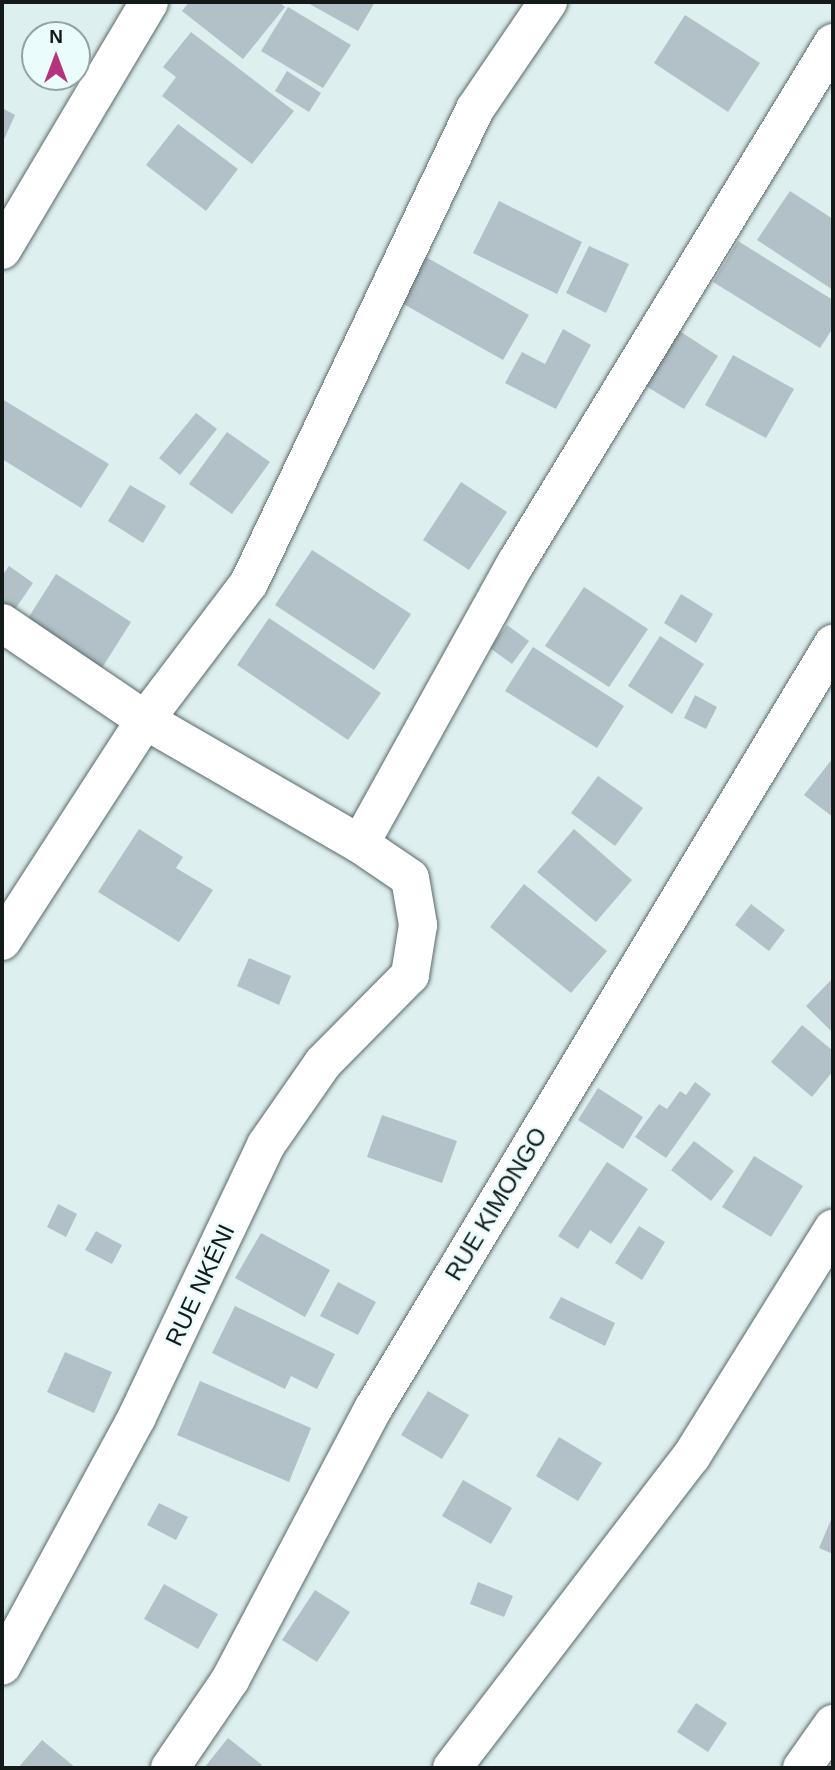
<!DOCTYPE html>
<meta charset="utf-8">
<style>
body{margin:0}
#map{position:relative;width:835px;height:1770px;overflow:hidden;background:#ddefee;font-family:Helvetica,sans-serif}
div>[style]{position:absolute}
.building>*{inset:0;background:#b2c1c7}
.roads{filter:drop-shadow(0 0 2px #5a6969) drop-shadow(0 0 2px #5a6969)}
.minor>*{height:38px;margin:-19px;padding:0 19px;transform-origin:19px;border-radius:19px;background:#fff}
span{translate:-50% -50%;white-space:nowrap;text-align:center;line-height:1.15;-webkit-text-stroke:5px #ebfcfc;paint-order:stroke}
.street-label{font-size:24px;color:#141a1a}
.frame{position:absolute;inset:0;border:4px solid #141a1a;pointer-events:none}
.north{position:absolute;left:21px;top:21px;width:70px;height:70px;box-sizing:border-box;background:#ebfcfc;border:2px solid #95a2a2;border-radius:50%;rotate:0deg;font-size:19px;font-weight:700;line-height:28px;text-align:center;color:#141a1a}
.north::after{content:'';display:block;margin:auto;width:24px;height:32px;background:#b5337b;clip-path:polygon(50% 0,100% 100%,50% 72%,0 100%)}
</style>
<div id="map">
<div class="building">
<div style="clip-path:polygon(189px 2px,279px 2px,285px 7px,243px 59px,182px 11px)"></div>
<div style="clip-path:polygon(306px 2px,375px 2px,358px 31px)"></div>
<div style="clip-path:polygon(288px 7px,351px 45px,323px 88px,261px 51px)"></div>
<div style="clip-path:polygon(685px 15px,760px 63px,728px 112px,654px 63px)"></div>
<div style="clip-path:polygon(191px 32px,294px 111px,252px 164px,162px 96px,176px 77px,163px 67px)"></div>
<div style="clip-path:polygon(287px 71px,321px 93px,309px 112px,275px 91px)"></div>
<div style="clip-path:polygon(2px 108px,15px 115px,2px 144px)"></div>
<div style="clip-path:polygon(178px 124px,238px 169px,206px 211px,146px 165px)"></div>
<div style="clip-path:polygon(790px 191px,833px 219px,833px 290px,757px 240px)"></div>
<div style="clip-path:polygon(499px 201px,582px 242px,557px 294px,473px 253px)"></div>
<div style="clip-path:polygon(738px 241px,833px 300px,833px 328px,820px 348px,713px 282px)"></div>
<div style="clip-path:polygon(589px 246px,629px 264px,606px 313px,566px 293px)"></div>
<div style="clip-path:polygon(424px 256px,529px 315px,503px 360px,398px 301px)"></div>
<div style="clip-path:polygon(563px 329px,591px 345px,556px 409px,505px 383px,522px 352px,545px 364px)"></div>
<div style="clip-path:polygon(678px 330px,718px 356px,684px 409px,644px 385px)"></div>
<div style="clip-path:polygon(733px 355px,794px 389px,766px 438px,705px 405px)"></div>
<div style="clip-path:polygon(2px 399px,109px 464px,81px 508px,2px 459px)"></div>
<div style="clip-path:polygon(196px 413px,217px 429px,180px 475px,159px 458px)"></div>
<div style="clip-path:polygon(227px 432px,270px 462px,232px 514px,189px 484px)"></div>
<div style="clip-path:polygon(461px 482px,507px 512px,469px 570px,423px 540px)"></div>
<div style="clip-path:polygon(130px 485px,166px 506px,143px 543px,108px 521px)"></div>
<div style="clip-path:polygon(312px 550px,411px 614px,374px 670px,275px 605px)"></div>
<div style="clip-path:polygon(9px 566px,33px 583px,7px 621px,2px 617px,2px 576px)"></div>
<div style="clip-path:polygon(56px 574px,131px 622px,95px 679px,20px 631px)"></div>
<div style="clip-path:polygon(584px 587px,648px 629px,609px 687px,545px 646px)"></div>
<div style="clip-path:polygon(681px 594px,713px 614px,696px 643px,664px 623px)"></div>
<div style="clip-path:polygon(269px 618px,381px 693px,348px 740px,237px 665px)"></div>
<div style="clip-path:polygon(507px 625px,529px 641px,512px 664px,490px 648px)"></div>
<div style="clip-path:polygon(660px 636px,704px 664px,672px 714px,628px 686px)"></div>
<div style="clip-path:polygon(533px 647px,624px 706px,597px 748px,505px 691px)"></div>
<div style="clip-path:polygon(695px 695px,717px 707px,706px 729px,684px 718px)"></div>
<div style="clip-path:polygon(833px 758px,833px 817px,804px 795px)"></div>
<div style="clip-path:polygon(598px 776px,643px 808px,615px 846px,571px 813px)"></div>
<div style="clip-path:polygon(139px 829px,183px 857px,176px 868px,213px 890px,179px 942px,98px 892px)"></div>
<div style="clip-path:polygon(574px 829px,632px 880px,596px 922px,537px 872px)"></div>
<div style="clip-path:polygon(524px 884px,607px 951px,571px 993px,490px 927px)"></div>
<div style="clip-path:polygon(751px 904px,785px 930px,769px 951px,735px 925px)"></div>
<div style="clip-path:polygon(249px 958px,291px 976px,279px 1005px,237px 986px)"></div>
<div style="clip-path:polygon(833px 978px,833px 1033px,806px 1006px)"></div>
<div style="clip-path:polygon(802px 1025px,833px 1051px,833px 1071px,812px 1097px,771px 1062px)"></div>
<div style="clip-path:polygon(695px 1082px,711px 1094px,666px 1158px,635px 1137px,659px 1104px,667px 1109px,680px 1091px,686px 1095px)"></div>
<div style="clip-path:polygon(598px 1088px,643px 1117px,623px 1149px,578px 1120px)"></div>
<div style="clip-path:polygon(382px 1115px,457px 1141px,442px 1183px,367px 1157px)"></div>
<div style="clip-path:polygon(694px 1141px,734px 1171px,711px 1201px,671px 1170px)"></div>
<div style="clip-path:polygon(754px 1156px,803px 1186px,771px 1237px,722px 1207px)"></div>
<div style="clip-path:polygon(607px 1162px,648px 1189px,611px 1244px,590px 1230px,578px 1249px,558px 1236px)"></div>
<div style="clip-path:polygon(58px 1204px,77px 1214px,66px 1237px,47px 1227px)"></div>
<div style="clip-path:polygon(639px 1226px,665px 1242px,642px 1280px,615px 1263px)"></div>
<div style="clip-path:polygon(96px 1231px,122px 1245px,112px 1264px,85px 1250px)"></div>
<div style="clip-path:polygon(261px 1233px,330px 1270px,305px 1317px,235px 1278px)"></div>
<div style="clip-path:polygon(338px 1282px,376px 1302px,358px 1335px,320px 1316px)"></div>
<div style="clip-path:polygon(561px 1297px,615px 1323px,605px 1346px,549px 1318px)"></div>
<div style="clip-path:polygon(235px 1306px,335px 1354px,317px 1389px,291px 1376px,285px 1389px,212px 1353px)"></div>
<div style="clip-path:polygon(65px 1352px,112px 1372px,94px 1413px,47px 1392px)"></div>
<div style="clip-path:polygon(200px 1381px,311px 1428px,289px 1482px,177px 1435px)"></div>
<div style="clip-path:polygon(428px 1391px,469px 1415px,442px 1459px,401px 1435px)"></div>
<div style="clip-path:polygon(559px 1437px,602px 1463px,578px 1501px,536px 1476px)"></div>
<div style="clip-path:polygon(463px 1480px,512px 1508px,491px 1544px,442px 1516px)"></div>
<div style="clip-path:polygon(159px 1503px,188px 1517px,176px 1540px,147px 1525px)"></div>
<div style="clip-path:polygon(833px 1515px,833px 1554px,819px 1548px)"></div>
<div style="clip-path:polygon(478px 1582px,513px 1596px,504px 1617px,470px 1604px)"></div>
<div style="clip-path:polygon(164px 1584px,218px 1614px,198px 1649px,144px 1619px)"></div>
<div style="clip-path:polygon(315px 1590px,350px 1612px,317px 1662px,282px 1640px)"></div>
<div style="clip-path:polygon(696px 1703px,727px 1723px,708px 1752px,677px 1732px)"></div>
<div style="clip-path:polygon(228px 1738px,262px 1765px,259px 1768px,204px 1768px)"></div>
<div style="clip-path:polygon(42px 1740px,76px 1768px,18px 1768px)"></div>
</div>
<div class="roads">
<div class="minor">
<div style="left:2px;top:250px;width:288px;rotate:-59.3deg"></div>
<div style="left:2px;top:623px;width:173px;rotate:34.1deg"></div>
<div style="left:145px;top:720px;width:248px;rotate:30deg"></div>
<div style="left:360px;top:844px;width:60px;rotate:34.2deg"></div>
<div style="left:410px;top:878px;width:48px;rotate:80.3deg"></div>
<div style="left:418px;top:925px;width:51px;rotate:99.1deg"></div>
<div style="left:410px;top:975px;width:124px;rotate:134.7deg"></div>
<div style="left:323px;top:1063px;width:100px;rotate:124.8deg"></div>
<div style="left:266px;top:1145px;width:301px;rotate:115.4deg"></div>
<div style="left:137px;top:1417px;width:283px;rotate:118.5deg"></div>
<div style="left:360px;top:844px;width:321px;rotate:-61deg"></div>
<div style="left:516px;top:563px;width:609px;rotate:-58.63deg"></div>
<div style="left:2px;top:941px;width:263px;rotate:-57.1deg"></div>
<div style="left:145px;top:720px;width:172px;rotate:-52.8deg"></div>
<div style="left:249px;top:583px;width:525px;rotate:-64.51deg"></div>
<div style="left:475px;top:109px;width:130px;rotate:-55.7deg"></div>
<div style="left:170px;top:1768px;width:107px;rotate:-55.7deg"></div>
<div style="left:230px;top:1680px;width:306px;rotate:-62.2deg"></div>
<div style="left:373px;top:1409px;width:893px;rotate:-58.98deg"></div>
<div style="left:452px;top:1768px;width:392px;rotate:-52.5deg"></div>
<div style="left:691px;top:1457px;width:269px;rotate:-58.1deg"></div>
<div style="left:802px;top:1768px;width:54px;rotate:-54.8deg"></div>
</div>
</div>
<div class="street-label">
<span style="left:496px;top:1204px;rotate:-59deg">RUE KIMONGO</span>
<span style="left:200px;top:1285px;rotate:-65deg">RUE NKÉNI</span>
</div>
<div class="frame"></div>
<div class="north">N</div>
</div>
